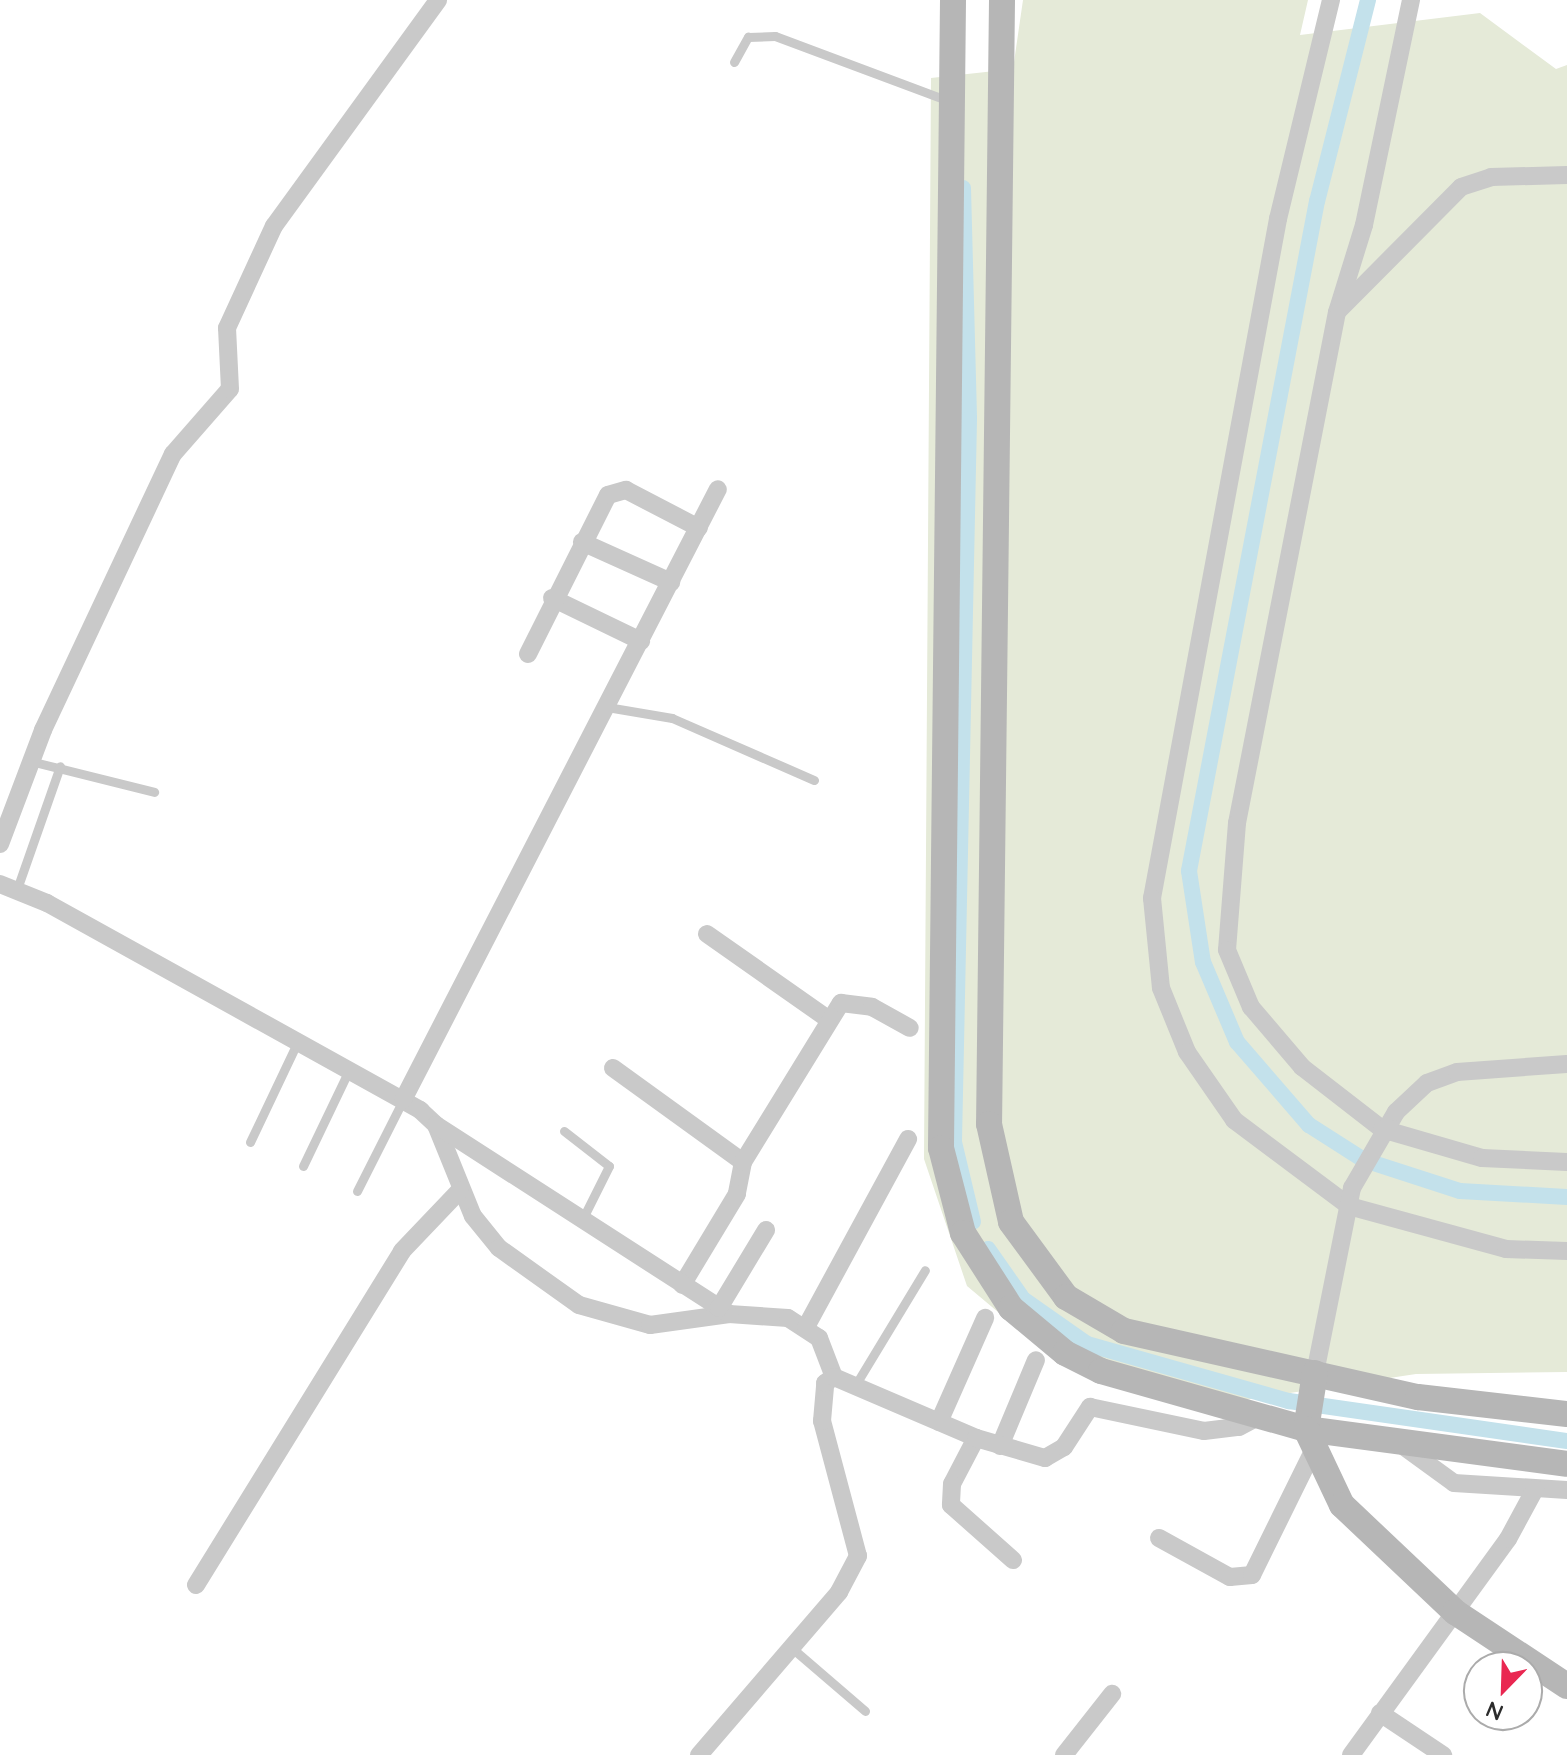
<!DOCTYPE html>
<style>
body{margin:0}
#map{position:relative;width:1567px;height:1755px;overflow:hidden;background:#fff;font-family:Quicksand,sans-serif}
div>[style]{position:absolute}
.green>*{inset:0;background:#e5ead8}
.canal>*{height:16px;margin:-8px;padding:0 8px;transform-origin:8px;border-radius:8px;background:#c3e1eb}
.lane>*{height:9px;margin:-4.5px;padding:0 4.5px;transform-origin:4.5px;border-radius:4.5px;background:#c9c9c9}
.street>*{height:18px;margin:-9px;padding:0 9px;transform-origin:9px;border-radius:9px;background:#c9c9c9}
.secondary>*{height:26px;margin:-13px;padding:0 13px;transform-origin:13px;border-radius:13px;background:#b6b6b6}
span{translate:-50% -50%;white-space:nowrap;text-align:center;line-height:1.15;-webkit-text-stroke:8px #fff;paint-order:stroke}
.north{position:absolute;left:1463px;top:1651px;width:80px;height:80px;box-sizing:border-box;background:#fff;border:2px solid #ababab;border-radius:50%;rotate:203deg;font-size:22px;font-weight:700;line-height:32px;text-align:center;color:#2c2c2c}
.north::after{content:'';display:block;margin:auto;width:28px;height:36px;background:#e92751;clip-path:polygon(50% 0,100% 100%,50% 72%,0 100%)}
</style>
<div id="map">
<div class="green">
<div style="clip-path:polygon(1023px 0,1308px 0,1300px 35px,1480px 13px,1556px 69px,1567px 65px,1567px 1372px,1416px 1374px,1198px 1407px,1060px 1364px,967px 1286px,924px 1159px,931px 78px,1013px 69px)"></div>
</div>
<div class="canal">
<div style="left:1368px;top:0;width:207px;rotate:104.2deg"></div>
<div style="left:1317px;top:201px;width:682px;rotate:100.82deg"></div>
<div style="left:1189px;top:871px;width:92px;rotate:81.3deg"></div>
<div style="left:1203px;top:962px;width:87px;rotate:67deg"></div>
<div style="left:1237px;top:1042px;width:110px;rotate:49.1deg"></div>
<div style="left:1309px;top:1125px;width:65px;rotate:32.5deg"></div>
<div style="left:1364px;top:1160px;width:101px;rotate:17.9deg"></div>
<div style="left:1460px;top:1191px;width:107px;rotate:3.2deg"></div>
<div style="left:963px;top:188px;width:231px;rotate:88.5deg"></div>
<div style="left:969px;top:419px;width:723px;rotate:91.19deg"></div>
<div style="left:954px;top:1142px;width:82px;rotate:76.6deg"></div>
<div style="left:988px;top:1249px;width:61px;rotate:55deg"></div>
<div style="left:1023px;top:1299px;width:78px;rotate:35.1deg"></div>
<div style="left:1087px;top:1344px;width:210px;rotate:15.8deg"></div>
<div style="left:1289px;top:1401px;width:281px;rotate:8.2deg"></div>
</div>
<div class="lane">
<div style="left:734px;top:62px;width:29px;rotate:-61deg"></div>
<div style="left:748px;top:37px;width:27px;rotate:-2deg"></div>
<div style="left:775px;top:36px;width:186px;rotate:20.5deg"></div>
<div style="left:607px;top:707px;width:66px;rotate:9.6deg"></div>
<div style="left:672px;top:718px;width:155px;rotate:23.6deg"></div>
<div style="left:30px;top:761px;width:128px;rotate:14deg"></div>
<div style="left:17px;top:889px;width:130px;rotate:-70.7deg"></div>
<div style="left:564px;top:1131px;width:57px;rotate:37.9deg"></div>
<div style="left:609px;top:1166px;width:60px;rotate:116.6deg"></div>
<div style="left:250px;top:1142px;width:112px;rotate:-64.6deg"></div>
<div style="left:303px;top:1166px;width:106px;rotate:-64.4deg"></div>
<div style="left:357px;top:1191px;width:102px;rotate:-63.2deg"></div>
<div style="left:856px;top:1384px;width:133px;rotate:-58.8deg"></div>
<div style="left:793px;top:1649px;width:95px;rotate:40.7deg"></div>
</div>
<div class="street">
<div style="left:1331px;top:0;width:225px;rotate:103.6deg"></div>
<div style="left:1278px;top:219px;width:691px;rotate:100.51deg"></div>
<div style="left:1152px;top:898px;width:90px;rotate:84.3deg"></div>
<div style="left:1161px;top:988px;width:69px;rotate:67.9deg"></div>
<div style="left:1187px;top:1052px;width:83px;rotate:55.3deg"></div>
<div style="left:1234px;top:1120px;width:144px;rotate:36.8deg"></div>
<div style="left:1349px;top:1206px;width:163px;rotate:15.3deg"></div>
<div style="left:1506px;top:1249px;width:61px;rotate:1.9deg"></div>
<div style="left:1411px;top:0;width:230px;rotate:101.8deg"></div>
<div style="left:1364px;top:225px;width:91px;rotate:107.2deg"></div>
<div style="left:1337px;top:312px;width:521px;rotate:101.07deg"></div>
<div style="left:1237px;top:823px;width:127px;rotate:94.5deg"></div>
<div style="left:1227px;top:950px;width:62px;rotate:67.2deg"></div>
<div style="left:1251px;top:1007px;width:79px;rotate:49.6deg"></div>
<div style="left:1302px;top:1067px;width:101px;rotate:37.8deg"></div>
<div style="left:1382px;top:1129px;width:104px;rotate:16.2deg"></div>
<div style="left:1482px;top:1158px;width:85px;rotate:2.7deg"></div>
<div style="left:1339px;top:310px;width:173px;rotate:-45.2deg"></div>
<div style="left:1461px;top:187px;width:32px;rotate:-18deg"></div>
<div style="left:1491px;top:177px;width:76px;rotate:-1.5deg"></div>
<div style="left:582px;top:542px;width:98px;rotate:24.2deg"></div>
<div style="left:552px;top:598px;width:99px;rotate:25.8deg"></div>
<div style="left:528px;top:654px;width:178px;rotate:-63.3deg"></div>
<div style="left:608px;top:495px;width:19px;rotate:-16deg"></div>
<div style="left:626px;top:490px;width:82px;rotate:27.5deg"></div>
<div style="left:0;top:844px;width:122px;rotate:-69.3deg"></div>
<div style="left:43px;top:730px;width:305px;rotate:-64.8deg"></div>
<div style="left:173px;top:454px;width:86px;rotate:-48.8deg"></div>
<div style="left:230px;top:389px;width:61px;rotate:-92.8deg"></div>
<div style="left:227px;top:328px;width:112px;rotate:-65.3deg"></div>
<div style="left:274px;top:226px;width:279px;rotate:-54deg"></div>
<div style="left:0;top:884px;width:51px;rotate:22deg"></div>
<div style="left:47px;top:903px;width:427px;rotate:29deg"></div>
<div style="left:420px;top:1110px;width:22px;rotate:43deg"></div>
<div style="left:436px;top:1125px;width:98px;rotate:67.9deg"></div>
<div style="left:473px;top:1216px;width:41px;rotate:50.9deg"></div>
<div style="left:499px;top:1248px;width:98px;rotate:35.5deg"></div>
<div style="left:579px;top:1305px;width:74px;rotate:15.7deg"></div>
<div style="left:650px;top:1325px;width:80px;rotate:-7.9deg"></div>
<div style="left:729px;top:1314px;width:59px;rotate:3.9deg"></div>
<div style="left:788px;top:1318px;width:37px;rotate:33deg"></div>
<div style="left:819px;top:1338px;width:42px;rotate:69deg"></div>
<div style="left:707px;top:934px;width:148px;rotate:35.1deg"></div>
<div style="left:613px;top:1068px;width:160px;rotate:35.9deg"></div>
<div style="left:743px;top:1162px;width:33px;rotate:101deg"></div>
<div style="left:737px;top:1194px;width:106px;rotate:121.1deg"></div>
<div style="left:403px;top:1100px;width:687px;rotate:-62.73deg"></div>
<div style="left:436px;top:1125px;width:349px;rotate:32.8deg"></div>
<div style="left:743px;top:1162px;width:187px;rotate:-58.4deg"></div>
<div style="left:841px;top:1003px;width:31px;rotate:7deg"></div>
<div style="left:872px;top:1007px;width:43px;rotate:28.9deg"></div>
<div style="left:719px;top:1308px;width:91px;rotate:-58.9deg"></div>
<div style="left:806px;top:1327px;width:214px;rotate:-61.5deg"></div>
<div style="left:1315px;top:1373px;width:189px;rotate:-78.7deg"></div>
<div style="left:1352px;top:1188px;width:88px;rotate:-59.9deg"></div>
<div style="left:1396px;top:1112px;width:42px;rotate:-43.1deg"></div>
<div style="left:1427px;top:1083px;width:32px;rotate:-20deg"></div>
<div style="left:1457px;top:1072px;width:110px;rotate:-4.2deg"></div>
<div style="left:939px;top:1422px;width:114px;rotate:-66.1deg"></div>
<div style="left:976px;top:1438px;width:52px;rotate:117.6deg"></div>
<div style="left:952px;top:1484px;width:21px;rotate:93deg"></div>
<div style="left:951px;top:1505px;width:83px;rotate:41.6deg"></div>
<div style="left:1399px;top:1443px;width:68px;rotate:36deg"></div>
<div style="left:1454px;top:1483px;width:113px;rotate:3.5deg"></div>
<div style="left:1000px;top:1446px;width:93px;rotate:-67.3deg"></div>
<div style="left:1159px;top:1538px;width:81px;rotate:28.8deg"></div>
<div style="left:1230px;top:1577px;width:22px;rotate:-5deg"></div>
<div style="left:1252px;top:1575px;width:138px;rotate:-63.8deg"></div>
<div style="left:196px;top:1585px;width:392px;rotate:-58.3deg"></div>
<div style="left:402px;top:1251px;width:84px;rotate:-46.4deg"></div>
<div style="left:1380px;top:1713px;width:76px;rotate:33.7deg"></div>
<div style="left:699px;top:1755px;width:215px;rotate:-49.3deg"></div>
<div style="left:839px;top:1592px;width:41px;rotate:-62.2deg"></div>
<div style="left:858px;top:1556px;width:140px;rotate:-104.9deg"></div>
<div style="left:822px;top:1421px;width:38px;rotate:-85deg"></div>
<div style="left:825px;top:1383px;width:11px;rotate:-34deg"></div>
<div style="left:834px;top:1377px;width:155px;rotate:23.2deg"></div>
<div style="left:976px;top:1438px;width:72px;rotate:16.2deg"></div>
<div style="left:1045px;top:1458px;width:22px;rotate:-30deg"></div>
<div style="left:1064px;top:1447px;width:48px;rotate:-57deg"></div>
<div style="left:1090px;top:1407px;width:116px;rotate:11.9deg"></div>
<div style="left:1204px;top:1431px;width:35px;rotate:-7deg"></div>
<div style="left:1239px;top:1427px;width:26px;rotate:-28deg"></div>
<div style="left:1064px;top:1755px;width:78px;rotate:-51.8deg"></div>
<div style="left:1351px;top:1755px;width:267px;rotate:-54deg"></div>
<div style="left:1508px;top:1539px;width:57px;rotate:-61.6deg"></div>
</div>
<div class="secondary">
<div style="left:953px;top:0;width:1148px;rotate:90.6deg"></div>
<div style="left:941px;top:1148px;width:88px;rotate:75.5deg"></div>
<div style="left:963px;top:1233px;width:89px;rotate:57.4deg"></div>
<div style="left:1011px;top:1308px;width:70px;rotate:39.8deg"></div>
<div style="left:1065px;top:1353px;width:40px;rotate:26.6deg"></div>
<div style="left:1101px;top:1371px;width:213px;rotate:15.8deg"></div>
<div style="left:1306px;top:1429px;width:263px;rotate:7.6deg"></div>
<div style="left:1002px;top:0;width:1124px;rotate:90.66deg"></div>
<div style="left:989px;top:1124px;width:100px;rotate:77.3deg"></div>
<div style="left:1011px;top:1222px;width:93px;rotate:53.7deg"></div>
<div style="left:1066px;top:1297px;width:67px;rotate:30.4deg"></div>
<div style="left:1124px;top:1331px;width:301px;rotate:12.7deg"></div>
<div style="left:1418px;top:1397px;width:150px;rotate:6.5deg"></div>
<div style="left:1315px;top:1373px;width:57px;rotate:99.1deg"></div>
<div style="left:1306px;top:1429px;width:84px;rotate:64.7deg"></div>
<div style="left:1342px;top:1505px;width:156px;rotate:43.4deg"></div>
<div style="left:1455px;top:1612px;width:134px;rotate:33.5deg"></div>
</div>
<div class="north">N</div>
</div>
